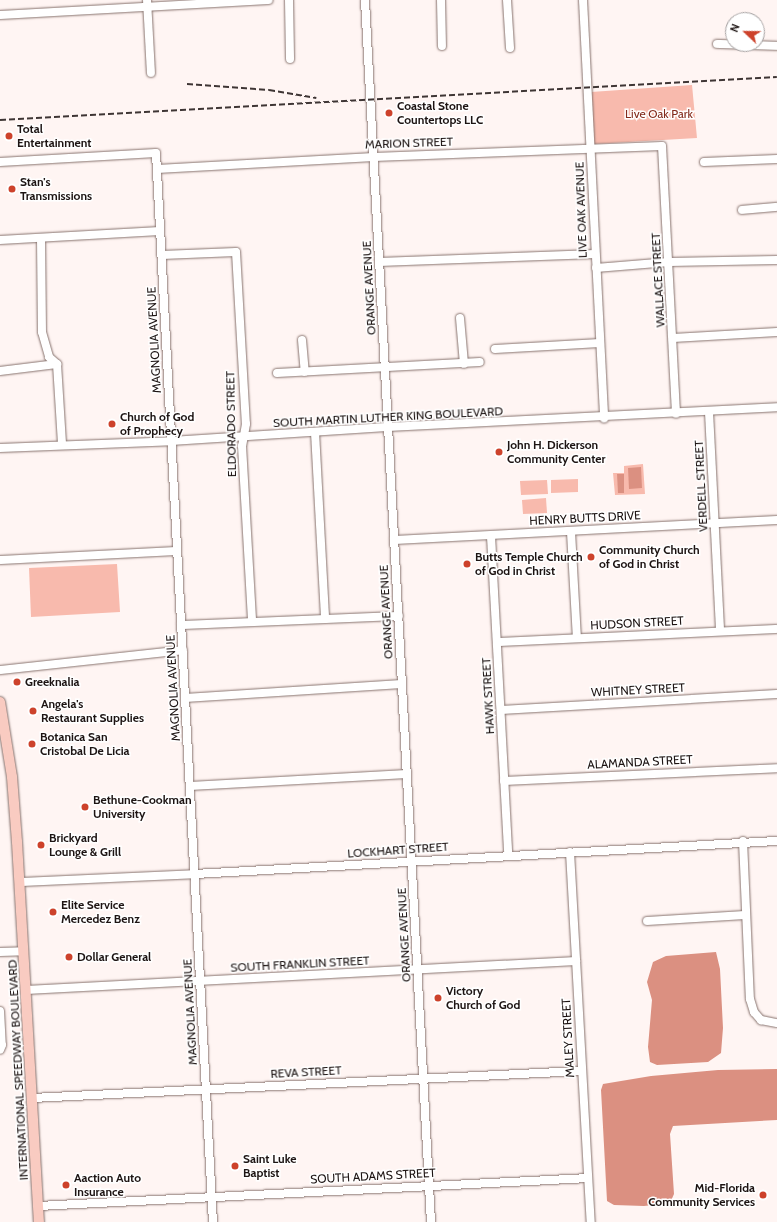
<!DOCTYPE html>
<style>
body{margin:0}
#map{position:relative;width:777px;height:1222px;overflow:hidden;background:#fff5f3;font-family:Cabin,sans-serif}
div>[style]{position:absolute}
.green>*{inset:0;background:#f8baad}
.water>*{inset:0;background:#db9081}
.roads{filter:drop-shadow(0 0 1px #88736e) drop-shadow(0 0 1px #88736e)}
.minor>*{height:8px;margin:-4px;padding:0 4px;transform-origin:4px;border-radius:4px;background:#fff}
.major>*{height:10px;margin:-5px;padding:0 5px;transform-origin:5px;border-radius:5px;background:#f9cbc1}
.rail>*{height:2px;margin-top:-1px;transform-origin:0;background:repeating-linear-gradient(90deg,#3e3534 0 6px,transparent 0 9px)}
.dots>*{width:11px;height:11px;translate:-50% -50%;box-sizing:border-box;border:2px solid #fff;border-radius:50%}
span{translate:-50% -50%;white-space:nowrap;text-align:center;line-height:1.15;-webkit-text-stroke:3px #fff;paint-order:stroke}
.poi-label{font-size:12px;color:#1d1413;font-weight:700}
.left{translate:0 -50%;text-align:left}
.right{translate:-100% -50%;text-align:right}
.park-label{font-size:12px;color:#832a1b}
.street-label{font-size:12px;color:#1d1413}
.north{position:absolute;left:725px;top:12px;width:40px;height:40px;box-sizing:border-box;background:#fff;border:1px solid #a5a1a1;border-radius:50%;rotate:292deg;font-size:11px;font-weight:700;line-height:16px;text-align:center;color:#1d1413}
.north::after{content:'';display:block;margin:auto;width:14px;height:18px;background:#cd422b;clip-path:polygon(50% 0,100% 100%,50% 72%,0 100%)}
</style>
<div id="map">
<div class="green">
<div style="clip-path:polygon(692px 85px,697px 138px,594px 144px,591px 92px)"></div>
<div style="clip-path:polygon(643px 464px,645px 494px,615px 495px,613px 473px,624px 473px,624px 466px)"></div>
<div style="clip-path:polygon(578px 479px,578px 492px,551px 493px,551px 480px)"></div>
<div style="clip-path:polygon(547px 480px,548px 494px,521px 495px,520px 481px)"></div>
<div style="clip-path:polygon(546px 498px,547px 513px,523px 514px,522px 500px)"></div>
<div style="clip-path:polygon(117px 564px,120px 612px,31px 617px,29px 568px)"></div>
</div>
<div class="water">
<div style="clip-path:polygon(641px 467px,642px 488px,629px 489px,628px 468px)"></div>
<div style="clip-path:polygon(624px 474px,624px 493px,618px 493px,617px 474px)"></div>
<div style="clip-path:polygon(716px 952px,720px 969px,723px 1028px,721px 1053px,708px 1062px,657px 1065px,650px 1062px,648px 1047px,652px 1000px,647px 982px,653px 962px,666px 956px)"></div>
<div style="clip-path:polygon(777px 1069px,777px 1120px,673px 1126px,670px 1134px,674px 1194px,670px 1203px,644px 1206px,614px 1205px,607px 1201px,601px 1090px,603px 1084px,651px 1076px,718px 1070px)"></div>
</div>
<div class="roads">
<div class="minor">
<div style="left:147px;top:0;width:73px;rotate:86.9deg"></div>
<div style="left:289px;top:0;width:59px;rotate:89deg"></div>
<div style="left:365px;top:0;width:1224px;rotate:86.91deg"></div>
<div style="left:441px;top:0;width:46px;rotate:88.8deg"></div>
<div style="left:507px;top:0;width:48px;rotate:86.4deg"></div>
<div style="left:583px;top:0;width:419px;rotate:87.1deg"></div>
<div style="left:0;top:15px;width:269px;rotate:-3.2deg"></div>
<div style="left:717px;top:44px;width:60px;rotate:1.9deg"></div>
<div style="left:0;top:162px;width:156px;rotate:-3.3deg"></div>
<div style="left:156px;top:153px;width:1071px;rotate:86.95deg"></div>
<div style="left:704px;top:162px;width:73px;rotate:-2.4deg"></div>
<div style="left:157px;top:169px;width:217px;rotate:-3.2deg"></div>
<div style="left:374px;top:157px;width:288px;rotate:-2.2deg"></div>
<div style="left:662px;top:146px;width:268px;rotate:87deg"></div>
<div style="left:742px;top:210px;width:35px;rotate:-5deg"></div>
<div style="left:41px;top:238px;width:94px;rotate:89.4deg"></div>
<div style="left:42px;top:332px;width:26px;rotate:74deg"></div>
<div style="left:49px;top:357px;width:11px;rotate:41deg"></div>
<div style="left:57px;top:364px;width:80px;rotate:86.4deg"></div>
<div style="left:0;top:240px;width:160px;rotate:-3.2deg"></div>
<div style="left:162px;top:255px;width:74px;rotate:-2.3deg"></div>
<div style="left:236px;top:252px;width:172px;rotate:86.7deg"></div>
<div style="left:246px;top:424px;width:22px;rotate:100deg"></div>
<div style="left:242px;top:446px;width:176px;rotate:86.7deg"></div>
<div style="left:379px;top:262px;width:216px;rotate:-2.1deg"></div>
<div style="left:596px;top:268px;width:73px;rotate:-4.7deg"></div>
<div style="left:669px;top:262px;width:108px;rotate:-1.1deg"></div>
<div style="left:460px;top:318px;width:46px;rotate:85deg"></div>
<div style="left:673px;top:338px;width:104px;rotate:-3.3deg"></div>
<div style="left:302px;top:340px;width:32px;rotate:85deg"></div>
<div style="left:495px;top:349px;width:105px;rotate:-3.3deg"></div>
<div style="left:0;top:371px;width:57px;rotate:-7deg"></div>
<div style="left:277px;top:373px;width:203px;rotate:-3.1deg"></div>
<div style="left:709px;top:412px;width:219px;rotate:87.1deg"></div>
<div style="left:315px;top:432px;width:187px;rotate:86.9deg"></div>
<div style="left:0;top:448px;width:171px;rotate:-2.3deg"></div>
<div style="left:171px;top:441px;width:216px;rotate:-3.7deg"></div>
<div style="left:387px;top:427px;width:391px;rotate:-2.9deg"></div>
<div style="left:571px;top:532px;width:106px;rotate:86.8deg"></div>
<div style="left:491px;top:536px;width:318px;rotate:86.9deg"></div>
<div style="left:394px;top:540px;width:384px;rotate:-3deg"></div>
<div style="left:0;top:560px;width:177px;rotate:-2.9deg"></div>
<div style="left:181px;top:625px;width:218px;rotate:-2.4deg"></div>
<div style="left:498px;top:642px;width:279px;rotate:-2.7deg"></div>
<div style="left:0;top:670px;width:184px;rotate:-6.2deg"></div>
<div style="left:185px;top:698px;width:217px;rotate:-3.7deg"></div>
<div style="left:501px;top:710px;width:276px;rotate:-3.3deg"></div>
<div style="left:504px;top:781px;width:273px;rotate:-2.7deg"></div>
<div style="left:190px;top:786px;width:217px;rotate:-3.2deg"></div>
<div style="left:743px;top:841px;width:158px;rotate:87.5deg"></div>
<div style="left:750px;top:999px;width:14px;rotate:73deg"></div>
<div style="left:754px;top:1012px;width:11px;rotate:49deg"></div>
<div style="left:761px;top:1020px;width:16px;rotate:11deg"></div>
<div style="left:570px;top:852px;width:371px;rotate:86.8deg"></div>
<div style="left:20px;top:882px;width:175px;rotate:-2.6deg"></div>
<div style="left:195px;top:874px;width:583px;rotate:-3.25deg"></div>
<div style="left:647px;top:921px;width:98px;rotate:-3.5deg"></div>
<div style="left:0;top:952px;width:24px;rotate:-2deg"></div>
<div style="left:26px;top:990px;width:551px;rotate:-3.02deg"></div>
<div style="left:0;top:1011px;width:34px;rotate:87deg"></div>
<div style="left:2px;top:1045px;width:5px;rotate:112deg"></div>
<div style="left:32px;top:1098px;width:550px;rotate:-2.82deg"></div>
<div style="left:38px;top:1206px;width:551px;rotate:-2.91deg"></div>
</div>
<div class="major">
<div style="left:0;top:702px;width:76px;rotate:80.9deg"></div>
<div style="left:12px;top:777px;width:65px;rotate:85.6deg"></div>
<div style="left:17px;top:842px;width:381px;rotate:86.7deg"></div>
</div>
</div>
<div class="rail">
<div style="left:187px;top:84px;width:82px;rotate:4.2deg"></div>
<div style="left:269px;top:90px;width:48px;rotate:9.7deg"></div>
<div style="left:0;top:120px;width:778px;rotate:-3.17deg"></div>
</div>
<div class="dots">
<div style="left:389px;top:113px;background:#cd422b"></div>
<div style="left:9px;top:136px;background:#cd422b"></div>
<div style="left:12px;top:189px;background:#cd422b"></div>
<div style="left:112px;top:424px;background:#cd422b"></div>
<div style="left:499px;top:452px;background:#cd422b"></div>
<div style="left:591px;top:557px;background:#cd422b"></div>
<div style="left:467px;top:564px;background:#cd422b"></div>
<div style="left:17px;top:682px;background:#cd422b"></div>
<div style="left:33px;top:711px;background:#cd422b"></div>
<div style="left:32px;top:744px;background:#cd422b"></div>
<div style="left:85px;top:807px;background:#cd422b"></div>
<div style="left:41px;top:845px;background:#cd422b"></div>
<div style="left:53px;top:912px;background:#cd422b"></div>
<div style="left:69px;top:957px;background:#cd422b"></div>
<div style="left:438px;top:998px;background:#cd422b"></div>
<div style="left:235px;top:1166px;background:#cd422b"></div>
<div style="left:66px;top:1185px;background:#cd422b"></div>
<div style="left:763px;top:1195px;background:#cd422b"></div>
</div>
<div class="poi-label">
<span class="left" style="left:397px;top:113px">Coastal Stone<br>Countertops LLC</span>
<span class="left" style="left:17px;top:136px">Total<br>Entertainment</span>
<span class="left" style="left:20px;top:189px">Stan's<br>Transmissions</span>
<span class="left" style="left:120px;top:424px">Church of God<br>of Prophecy</span>
<span class="left" style="left:507px;top:452px">John H. Dickerson<br>Community Center</span>
<span class="left" style="left:599px;top:557px">Community Church<br>of God in Christ</span>
<span class="left" style="left:475px;top:564px">Butts Temple Church<br>of God in Christ</span>
<span class="left" style="left:25px;top:682px">Greeknalia</span>
<span class="left" style="left:41px;top:711px">Angela's<br>Restaurant Supplies</span>
<span class="left" style="left:40px;top:744px">Botanica San<br>Cristobal De Licia</span>
<span class="left" style="left:93px;top:807px">Bethune-Cookman<br>University</span>
<span class="left" style="left:49px;top:845px">Brickyard<br>Lounge &amp; Grill</span>
<span class="left" style="left:61px;top:912px">Elite Service<br>Mercedez Benz</span>
<span class="left" style="left:77px;top:957px">Dollar General</span>
<span class="left" style="left:446px;top:998px">Victory<br>Church of God</span>
<span class="left" style="left:243px;top:1166px">Saint Luke<br>Baptist</span>
<span class="left" style="left:74px;top:1185px">Aaction Auto<br>Insurance</span>
<span class="right" style="left:755px;top:1195px">Mid-Florida<br>Community Services</span>
</div>
<div class="park-label">
<span style="left:659px;top:114px">Live Oak Park</span>
</div>
<div class="street-label">
<span style="left:409px;top:143px;rotate:-2deg">MARION STREET</span>
<span style="left:581px;top:210px;rotate:-92deg">LIVE OAK AVENUE</span>
<span style="left:658px;top:280px;rotate:-93deg">WALLACE STREET</span>
<span style="left:369px;top:288px;rotate:-93deg">ORANGE AVENUE</span>
<span style="left:154px;top:340px;rotate:-93deg">MAGNOLIA AVENUE</span>
<span style="left:388px;top:417px;rotate:-3deg">SOUTH MARTIN LUTHER KING BOULEVARD</span>
<span style="left:231px;top:424px;rotate:-91deg">ELDORADO STREET</span>
<span style="left:701px;top:486px;rotate:-93deg">VERDELL STREET</span>
<span style="left:585px;top:518px;rotate:-3deg">HENRY BUTTS DRIVE</span>
<span style="left:386px;top:612px;rotate:-93deg">ORANGE AVENUE</span>
<span style="left:637px;top:623px;rotate:-3deg">HUDSON STREET</span>
<span style="left:173px;top:688px;rotate:-93deg">MAGNOLIA AVENUE</span>
<span style="left:638px;top:690px;rotate:-3deg">WHITNEY STREET</span>
<span style="left:488px;top:696px;rotate:-93deg">HAWK STREET</span>
<span style="left:640px;top:762px;rotate:-3deg">ALAMANDA STREET</span>
<span style="left:398px;top:850px;rotate:-4deg">LOCKHART STREET</span>
<span style="left:404px;top:935px;rotate:-93deg">ORANGE AVENUE</span>
<span style="left:300px;top:964px;rotate:-3deg">SOUTH FRANKLIN STREET</span>
<span style="left:190px;top:1012px;rotate:-93deg">MAGNOLIA AVENUE</span>
<span style="left:568px;top:1038px;rotate:-93deg">MALEY STREET</span>
<span style="left:18px;top:1070px;rotate:-93deg">INTERNATIONAL SPEEDWAY BOULEVARD</span>
<span style="left:306px;top:1072px;rotate:-3deg">REVA STREET</span>
<span style="left:373px;top:1176px;rotate:-3deg">SOUTH ADAMS STREET</span>
</div>
<div class="north">N</div>
</div>
